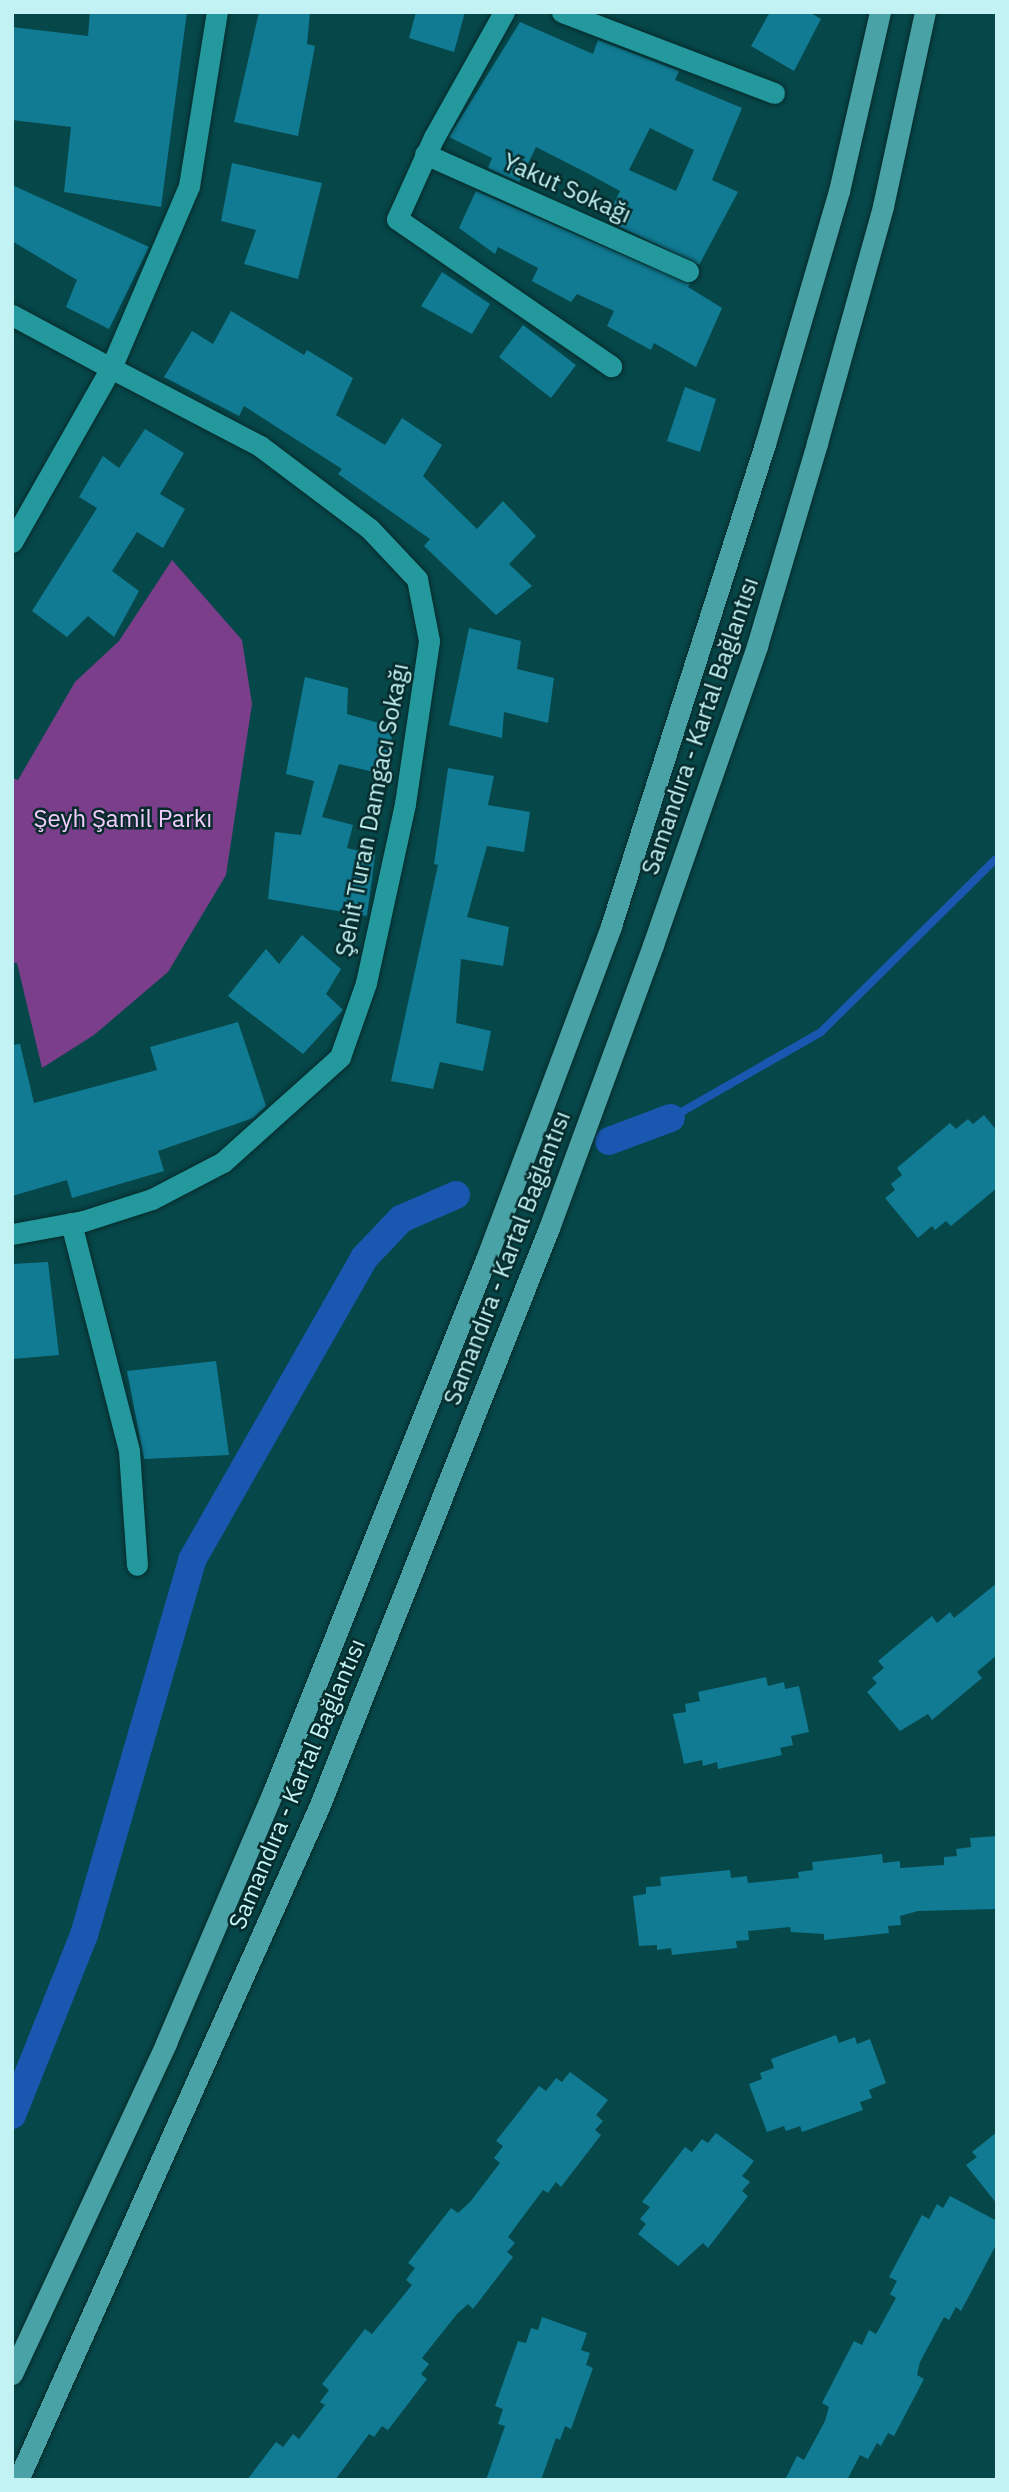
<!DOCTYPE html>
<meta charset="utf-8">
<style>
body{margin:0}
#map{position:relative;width:1009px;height:2492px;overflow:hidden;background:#064749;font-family:"IBM Plex Sans",sans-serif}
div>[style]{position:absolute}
.green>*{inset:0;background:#7a3e8a}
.stream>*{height:8px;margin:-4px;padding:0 4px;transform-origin:4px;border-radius:4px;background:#1957b0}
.canal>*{height:28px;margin:-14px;padding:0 14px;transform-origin:14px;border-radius:14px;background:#1957b0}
.building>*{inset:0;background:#117b93}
.roads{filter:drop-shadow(0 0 2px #072a2b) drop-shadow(0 0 2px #072a2b)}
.street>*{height:21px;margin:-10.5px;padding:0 10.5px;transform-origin:10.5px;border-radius:10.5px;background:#24999d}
.highway>*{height:21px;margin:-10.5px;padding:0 10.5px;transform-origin:10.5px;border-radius:10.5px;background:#49a2a5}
span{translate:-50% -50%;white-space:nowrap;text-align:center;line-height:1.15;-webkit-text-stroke:5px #072a2b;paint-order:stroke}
.street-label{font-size:24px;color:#c2f2f3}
.park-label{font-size:24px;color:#f2cdfc}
.frame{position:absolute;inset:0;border:14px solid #c2f2f3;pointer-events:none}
</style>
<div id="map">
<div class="green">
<div style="clip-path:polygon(172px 560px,242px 640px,252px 704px,226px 875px,168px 972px,94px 1035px,42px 1068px,17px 963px,12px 963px,12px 778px,18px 780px,75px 682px,119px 641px)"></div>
</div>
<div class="stream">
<div style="left:671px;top:1118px;width:173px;rotate:-29.8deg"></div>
<div style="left:821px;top:1032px;width:245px;rotate:-44.7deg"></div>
</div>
<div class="canal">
<div style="left:609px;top:1141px;width:66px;rotate:-20.4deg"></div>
<div style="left:12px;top:2115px;width:194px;rotate:-68.2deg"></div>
<div style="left:84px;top:1935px;width:390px;rotate:-73.9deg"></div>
<div style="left:192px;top:1560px;width:348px;rotate:-60.3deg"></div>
<div style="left:364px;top:1258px;width:54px;rotate:-46.5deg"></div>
<div style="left:401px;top:1219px;width:60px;rotate:-23.6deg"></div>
</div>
<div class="building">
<div style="clip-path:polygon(90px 12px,187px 12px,161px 207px,64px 192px,71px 127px,12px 120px,12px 27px,88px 36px)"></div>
<div style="clip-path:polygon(259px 12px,310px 12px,307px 44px,315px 46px,298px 136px,234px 122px)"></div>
<div style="clip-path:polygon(416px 12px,465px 12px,454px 52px,409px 38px)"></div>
<div style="clip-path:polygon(770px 12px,809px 12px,821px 19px,794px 71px,751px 46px)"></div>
<div style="clip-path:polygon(evenodd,520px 22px,593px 54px,598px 40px,679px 71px,675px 80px,742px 108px,712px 180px,738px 192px,699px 265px,606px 220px,620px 191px,587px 173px,536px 147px,519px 182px,488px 168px,492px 158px,449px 137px,520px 22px,650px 128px,694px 150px,676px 191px,629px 170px,650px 128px)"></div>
<div style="clip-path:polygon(232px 163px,322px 183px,298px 279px,244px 264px,256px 230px,221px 221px)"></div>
<div style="clip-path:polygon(12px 185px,149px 247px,109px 329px,66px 307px,77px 280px,12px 241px)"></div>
<div style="clip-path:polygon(476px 191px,690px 284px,688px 287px,722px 308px,696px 367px,654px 343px,651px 350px,607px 326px,614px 311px,577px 294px,571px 302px,532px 281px,538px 268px,498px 247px,495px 254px,459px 228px)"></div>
<div style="clip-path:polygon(442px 272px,490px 304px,472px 334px,421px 306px)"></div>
<div style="clip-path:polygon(231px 311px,304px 355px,307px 350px,353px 378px,336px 415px,385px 445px,402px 418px,442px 445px,423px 476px,477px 529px,503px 501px,536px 536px,509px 564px,532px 586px,496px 615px,424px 546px,430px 539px,338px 474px,342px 469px,244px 406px,239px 416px,164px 377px,192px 331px,213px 344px)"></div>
<div style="clip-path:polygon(523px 325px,576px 365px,551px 398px,499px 357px)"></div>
<div style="clip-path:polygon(685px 387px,716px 399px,700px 452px,667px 441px)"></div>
<div style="clip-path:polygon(145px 429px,184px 453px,160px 494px,185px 509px,163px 548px,137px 532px,112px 571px,139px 591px,114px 637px,88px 616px,67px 637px,32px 611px,97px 508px,79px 497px,103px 456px,119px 468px)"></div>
<div style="clip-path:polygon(469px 628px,521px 641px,517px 669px,554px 678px,548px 723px,504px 712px,502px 738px,449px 725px)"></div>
<div style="clip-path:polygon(305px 677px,348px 688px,347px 714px,393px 727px,387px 775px,339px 764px,322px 817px,353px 825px,347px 848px,375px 855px,367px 916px,268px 899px,275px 832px,301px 835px,314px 781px,286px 774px)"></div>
<div style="clip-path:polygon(448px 768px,494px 776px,488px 805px,530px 812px,524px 852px,487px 846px,467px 917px,509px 927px,503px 966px,461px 959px,456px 1023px,491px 1031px,483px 1071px,440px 1062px,433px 1089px,391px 1081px,438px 865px,434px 864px)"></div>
<div style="clip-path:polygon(302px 935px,341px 969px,326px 994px,343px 1010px,303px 1054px,228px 996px,266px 949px,279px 964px)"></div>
<div style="clip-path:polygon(238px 1022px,266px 1106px,253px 1118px,158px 1151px,164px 1171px,72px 1198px,67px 1180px,12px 1196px,12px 1045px,20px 1044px,34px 1103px,157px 1070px,150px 1047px)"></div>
<div style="clip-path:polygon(984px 1115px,997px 1131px,997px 1188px,951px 1226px,946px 1221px,935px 1230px,932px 1226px,918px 1238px,885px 1198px,895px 1190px,891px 1184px,902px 1175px,897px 1168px,950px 1123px,956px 1129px,968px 1119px,973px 1124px)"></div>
<div style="clip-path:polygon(48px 1262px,59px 1355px,12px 1359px,12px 1264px)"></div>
<div style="clip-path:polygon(216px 1361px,229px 1455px,144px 1459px,127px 1371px)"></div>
<div style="clip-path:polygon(997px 1583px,997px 1655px,977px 1672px,982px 1678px,932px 1720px,928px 1714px,900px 1731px,867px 1692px,877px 1683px,872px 1678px,884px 1668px,878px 1661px,932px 1616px,937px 1623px,950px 1612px,954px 1618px)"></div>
<div style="clip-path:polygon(766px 1677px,768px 1686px,784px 1682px,785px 1689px,799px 1686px,809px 1732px,791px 1736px,793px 1745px,780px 1748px,782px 1755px,718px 1769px,717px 1762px,703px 1766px,702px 1760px,684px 1764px,673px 1714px,686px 1712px,685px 1704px,700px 1701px,698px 1692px)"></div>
<div style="clip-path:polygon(997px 1836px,997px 1909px,918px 1911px,900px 1916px,901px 1925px,888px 1926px,889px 1933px,824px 1940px,824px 1934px,791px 1932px,790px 1927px,748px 1931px,749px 1940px,736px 1941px,737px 1948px,672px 1955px,671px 1948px,657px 1950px,657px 1945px,639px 1946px,633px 1896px,646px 1894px,646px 1887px,661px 1886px,660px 1877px,730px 1870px,731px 1878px,747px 1876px,748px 1883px,799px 1878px,798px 1872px,813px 1870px,812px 1862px,882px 1854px,883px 1863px,900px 1861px,900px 1868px,944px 1865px,944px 1857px,957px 1856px,956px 1849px,971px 1847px,970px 1838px)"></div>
<div style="clip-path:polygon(836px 2035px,839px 2043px,855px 2037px,857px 2044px,870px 2039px,886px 2083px,869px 2090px,872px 2098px,860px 2102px,863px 2110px,802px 2132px,800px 2126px,786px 2131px,784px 2126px,767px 2132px,749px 2084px,762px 2079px,760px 2073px,774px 2068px,771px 2059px)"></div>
<div style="clip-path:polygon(570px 2072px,608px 2100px,596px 2115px,603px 2121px,595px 2130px,601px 2135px,561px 2187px,556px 2182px,548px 2193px,543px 2190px,519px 2222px,508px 2237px,515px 2243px,507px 2252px,513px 2257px,473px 2309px,468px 2304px,457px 2314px,422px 2358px,429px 2364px,421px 2374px,427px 2379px,388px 2430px,382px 2426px,374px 2437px,369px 2434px,335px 2480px,247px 2480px,276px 2442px,283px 2447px,293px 2434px,299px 2439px,325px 2405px,320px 2402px,329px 2390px,322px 2384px,365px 2329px,372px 2334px,412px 2285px,406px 2280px,415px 2268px,408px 2263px,451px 2208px,458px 2213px,470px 2202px,500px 2163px,494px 2158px,503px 2146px,496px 2141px,539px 2086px,546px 2091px,556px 2078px,562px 2082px)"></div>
<div style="clip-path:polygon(997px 2132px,997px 2204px,966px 2165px,977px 2157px,972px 2152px)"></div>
<div style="clip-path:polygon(716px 2133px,754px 2161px,742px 2176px,750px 2182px,742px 2191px,748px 2196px,708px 2248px,703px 2243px,678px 2266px,638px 2234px,646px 2224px,640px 2219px,650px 2207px,642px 2202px,685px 2147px,692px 2152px,702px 2139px,708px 2143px)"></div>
<div style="clip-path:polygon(950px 2196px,997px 2221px,997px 2243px,961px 2311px,956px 2307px,949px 2320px,944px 2317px,920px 2362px,917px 2375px,924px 2379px,894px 2436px,888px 2433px,881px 2446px,877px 2443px,868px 2459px,860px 2455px,847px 2480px,785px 2480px,797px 2456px,804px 2460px,825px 2421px,829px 2407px,822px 2403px,854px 2341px,862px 2345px,869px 2330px,876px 2334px,896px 2298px,890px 2294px,897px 2281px,889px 2277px,922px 2215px,929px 2219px,937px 2204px,943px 2208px)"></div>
<div style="clip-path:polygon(542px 2317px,587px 2333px,581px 2350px,590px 2353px,586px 2365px,593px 2368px,571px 2429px,565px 2426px,560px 2440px,556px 2438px,541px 2480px,486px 2480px,505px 2426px,498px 2424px,503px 2409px,495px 2406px,518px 2341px,526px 2343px,531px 2328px,538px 2330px)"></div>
</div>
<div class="roads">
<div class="street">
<div style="left:504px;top:12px;width:143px;rotate:119.2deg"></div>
<div style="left:434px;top:137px;width:90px;rotate:114.3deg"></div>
<div style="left:397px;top:219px;width:260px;rotate:34.5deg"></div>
<div style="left:562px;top:12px;width:227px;rotate:20.9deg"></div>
<div style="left:425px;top:154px;width:288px;rotate:24deg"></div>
<div style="left:12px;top:315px;width:112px;rotate:28.2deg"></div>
<div style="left:111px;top:368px;width:198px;rotate:-66.8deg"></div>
<div style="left:189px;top:186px;width:176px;rotate:-80.9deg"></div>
<div style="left:12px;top:542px;width:200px;rotate:-60.4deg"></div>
<div style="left:111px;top:368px;width:168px;rotate:27.6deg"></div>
<div style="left:260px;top:446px;width:136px;rotate:37deg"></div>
<div style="left:369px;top:528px;width:70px;rotate:46.7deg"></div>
<div style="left:417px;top:579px;width:63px;rotate:79deg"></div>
<div style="left:429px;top:641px;width:165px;rotate:98.4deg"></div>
<div style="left:405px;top:804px;width:183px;rotate:102.3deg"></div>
<div style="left:366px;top:983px;width:78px;rotate:109.4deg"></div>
<div style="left:340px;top:1057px;width:157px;rotate:138.1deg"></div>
<div style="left:223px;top:1162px;width:80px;rotate:152.5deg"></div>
<div style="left:152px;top:1199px;width:72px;rotate:162.3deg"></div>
<div style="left:83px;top:1221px;width:72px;rotate:169.6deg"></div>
<div style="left:71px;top:1223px;width:235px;rotate:75.7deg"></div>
<div style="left:129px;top:1451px;width:114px;rotate:86deg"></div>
</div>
<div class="highway">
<div style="left:12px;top:2374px;width:365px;rotate:-65deg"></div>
<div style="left:166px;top:2043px;width:273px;rotate:-66.9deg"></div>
<div style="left:273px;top:1792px;width:574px;rotate:-68.22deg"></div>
<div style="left:486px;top:1259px;width:356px;rotate:-69.4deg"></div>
<div style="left:611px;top:926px;width:506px;rotate:-72.28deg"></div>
<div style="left:765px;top:444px;width:264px;rotate:-73.7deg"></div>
<div style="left:839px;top:191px;width:184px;rotate:-77.1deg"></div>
<div style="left:18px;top:2480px;width:737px;rotate:-65.9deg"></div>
<div style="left:319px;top:1807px;width:623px;rotate:-68.34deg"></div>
<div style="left:549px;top:1228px;width:302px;rotate:-69.8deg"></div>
<div style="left:653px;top:945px;width:317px;rotate:-70.8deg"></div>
<div style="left:757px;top:646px;width:212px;rotate:-73.5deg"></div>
<div style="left:817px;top:443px;width:246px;rotate:-74.4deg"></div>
<div style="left:883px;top:206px;width:198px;rotate:-77.8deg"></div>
</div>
</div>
<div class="street-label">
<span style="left:567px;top:188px;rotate:24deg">Yakut Sokağı</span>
<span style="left:700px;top:726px;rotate:-71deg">Samandıra - Kartal Bağlantısı</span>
<span style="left:372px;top:810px;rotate:-79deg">Şehit Turan Damgacı Sokağı</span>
<span style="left:507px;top:1258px;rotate:-69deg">Samandıra - Kartal Bağlantısı</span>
<span style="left:297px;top:1784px;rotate:-67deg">Samandıra - Kartal Bağlantısı</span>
</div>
<div class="park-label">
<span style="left:123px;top:819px">Şeyh Şamil Parkı</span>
</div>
<div class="frame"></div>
</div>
